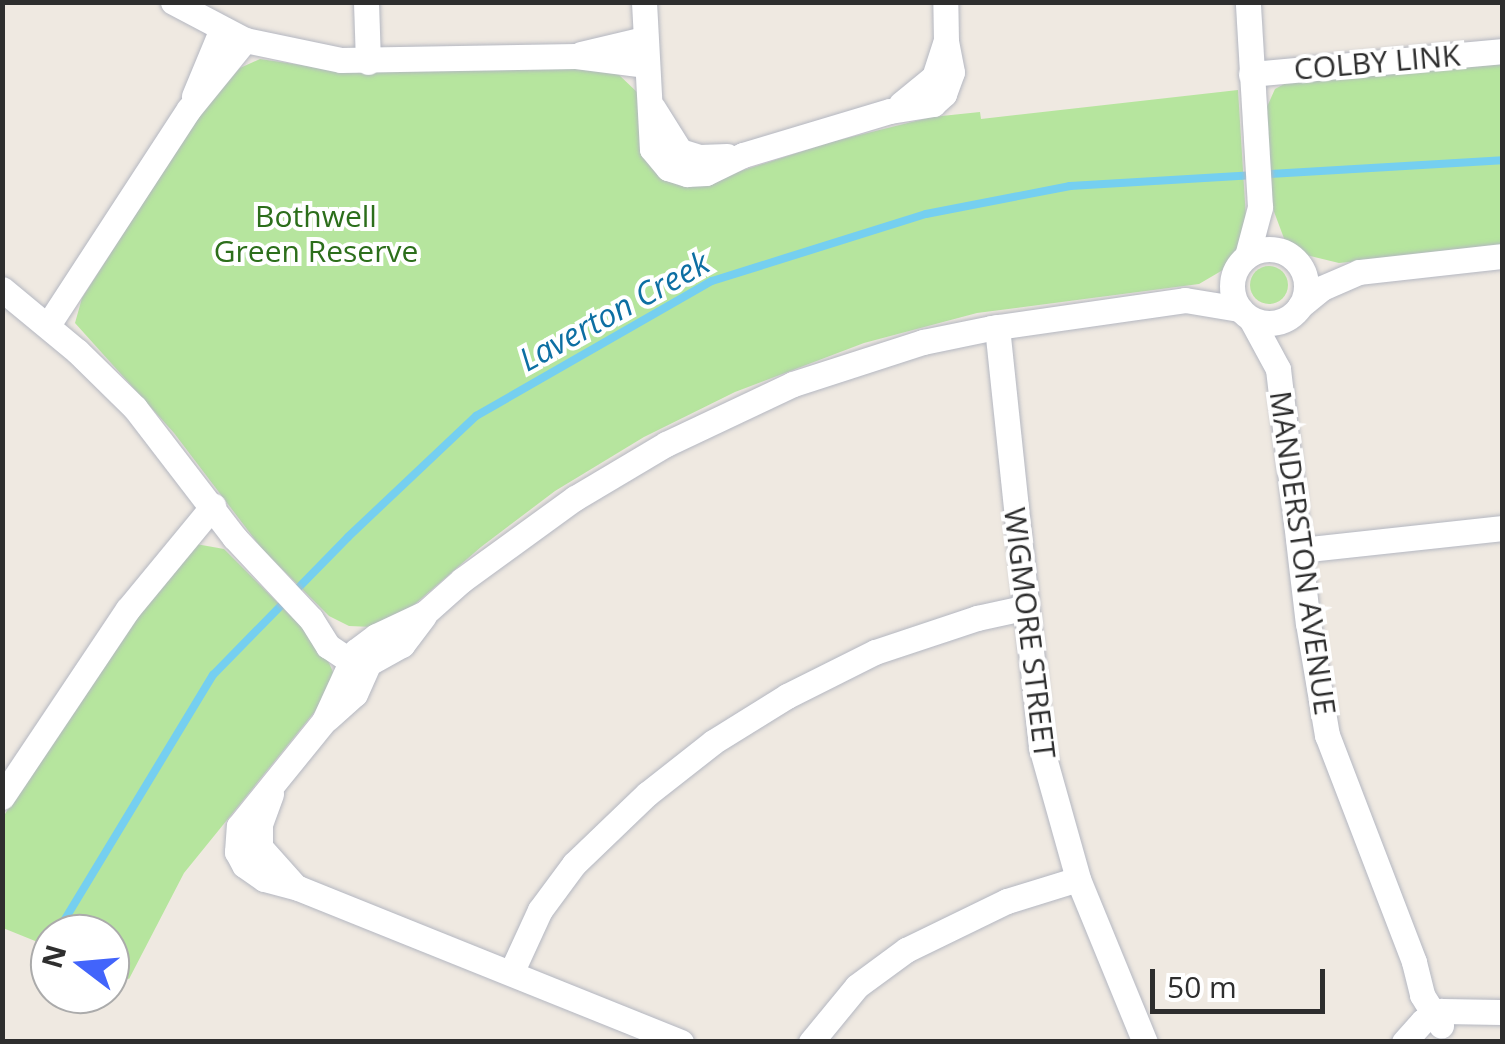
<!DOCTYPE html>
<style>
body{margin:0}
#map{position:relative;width:1505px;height:1044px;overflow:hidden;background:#efe9e1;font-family:"Open Sans",sans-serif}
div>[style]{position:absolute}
.green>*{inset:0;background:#b6e59e}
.round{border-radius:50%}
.stream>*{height:8px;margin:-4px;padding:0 4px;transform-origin:4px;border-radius:4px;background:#75cff0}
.roads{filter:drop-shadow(0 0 2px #b4b7c1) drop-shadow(0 0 2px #b4b7c1)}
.street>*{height:25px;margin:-12.5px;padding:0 12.5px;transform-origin:12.5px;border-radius:12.5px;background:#fff}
.street>.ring{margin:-12.5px;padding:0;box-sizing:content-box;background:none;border:25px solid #fff;border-radius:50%}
span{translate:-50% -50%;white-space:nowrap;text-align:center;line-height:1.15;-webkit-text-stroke:8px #fff;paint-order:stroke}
.street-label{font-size:30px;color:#2e2e2e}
.park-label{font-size:30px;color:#2c6e1b}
.water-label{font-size:32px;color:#0d6fa3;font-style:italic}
.frame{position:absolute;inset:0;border:5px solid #2e2e2e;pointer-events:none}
.north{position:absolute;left:30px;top:914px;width:100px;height:100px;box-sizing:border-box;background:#fff;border:2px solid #ababab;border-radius:50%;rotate:286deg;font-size:28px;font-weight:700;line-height:40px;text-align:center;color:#2e2e2e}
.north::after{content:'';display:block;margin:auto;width:35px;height:45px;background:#4264fb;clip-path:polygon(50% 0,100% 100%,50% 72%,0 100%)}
.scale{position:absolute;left:1150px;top:969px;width:175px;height:45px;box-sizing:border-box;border:5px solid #2e2e2e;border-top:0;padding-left:12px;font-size:30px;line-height:35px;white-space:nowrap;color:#2e2e2e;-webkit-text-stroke:8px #fff;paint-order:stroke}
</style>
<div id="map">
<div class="green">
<div style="clip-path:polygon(260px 59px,349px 72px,554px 67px,617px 73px,725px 176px,831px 142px,932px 117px,980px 112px,981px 119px,1238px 90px,1246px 218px,1240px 247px,1228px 267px,1199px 284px,977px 313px,864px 343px,735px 392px,644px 437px,555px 491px,481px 547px,407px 611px,373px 627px,349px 626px,329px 616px,262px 549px,174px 433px,75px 323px,82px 298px,202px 111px,240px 68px)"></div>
<div style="clip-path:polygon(1502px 64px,1502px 247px,1339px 263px,1302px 254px,1285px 241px,1273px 209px,1266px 109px,1275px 89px,1286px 83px)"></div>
<div class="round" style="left:1250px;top:266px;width:38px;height:38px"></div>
<div style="clip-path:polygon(196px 544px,224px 549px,322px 647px,333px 672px,325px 699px,184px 873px,129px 979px,110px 971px,110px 934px,50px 934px,50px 947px,3px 928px,2px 819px,87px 678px)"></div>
</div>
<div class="stream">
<div style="left:56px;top:934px;width:303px;rotate:-58.8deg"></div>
<div style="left:213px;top:675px;width:193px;rotate:-45.6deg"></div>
<div style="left:348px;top:537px;width:176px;rotate:-43.4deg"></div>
<div style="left:476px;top:416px;width:272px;rotate:-29.8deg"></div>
<div style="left:712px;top:281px;width:224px;rotate:-17.4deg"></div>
<div style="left:926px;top:214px;width:147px;rotate:-11deg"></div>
<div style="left:1070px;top:186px;width:433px;rotate:-3.4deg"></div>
</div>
<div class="roads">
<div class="street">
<div style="left:173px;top:2px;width:81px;rotate:27.8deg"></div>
<div style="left:245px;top:40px;width:98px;rotate:11.8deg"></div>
<div style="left:341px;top:60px;width:235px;rotate:-1deg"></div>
<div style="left:576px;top:56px;width:71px;rotate:7.3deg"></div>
<div style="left:366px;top:2px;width:60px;rotate:88.1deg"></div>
<div style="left:644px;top:2px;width:147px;rotate:86.9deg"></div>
<div style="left:652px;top:149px;width:25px;rotate:50deg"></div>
<div style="left:668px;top:168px;width:20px;rotate:18deg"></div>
<div style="left:687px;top:174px;width:19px;rotate:-3deg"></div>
<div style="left:706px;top:173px;width:41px;rotate:-25.9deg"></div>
<div style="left:743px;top:155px;width:153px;rotate:-16.7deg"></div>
<div style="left:890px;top:111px;width:44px;rotate:-9.2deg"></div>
<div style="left:933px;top:104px;width:15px;rotate:-42deg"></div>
<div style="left:944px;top:94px;width:23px;rotate:-70deg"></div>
<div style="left:952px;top:72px;width:32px;rotate:-101deg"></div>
<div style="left:581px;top:54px;width:65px;rotate:-13.4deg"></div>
<div style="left:1251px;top:74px;width:252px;rotate:-5.2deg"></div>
<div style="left:194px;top:96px;width:70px;rotate:-67.4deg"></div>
<div style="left:901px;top:104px;width:43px;rotate:-39.3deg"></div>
<div style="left:934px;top:77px;width:38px;rotate:-72deg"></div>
<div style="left:946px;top:41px;width:39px;rotate:-91deg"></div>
<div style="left:653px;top:108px;width:51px;rotate:57.9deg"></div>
<div style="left:680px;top:151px;width:21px;rotate:17deg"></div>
<div style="left:700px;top:157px;width:27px;rotate:-2deg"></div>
<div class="ring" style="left:1232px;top:249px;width:49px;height:49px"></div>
<div style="left:1247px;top:256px;width:51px;rotate:-75.1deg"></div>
<div style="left:1260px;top:207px;width:205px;rotate:-93.4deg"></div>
<div style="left:2px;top:289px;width:97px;rotate:39.6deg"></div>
<div style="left:77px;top:351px;width:81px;rotate:44.5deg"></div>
<div style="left:135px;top:408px;width:163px;rotate:52.5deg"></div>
<div style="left:234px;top:537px;width:112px;rotate:46.8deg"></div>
<div style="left:311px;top:619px;width:32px;rotate:58deg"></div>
<div style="left:328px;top:646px;width:25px;rotate:34deg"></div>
<div style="left:349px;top:660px;width:20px;rotate:9deg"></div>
<div style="left:369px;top:663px;width:38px;rotate:-29deg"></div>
<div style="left:402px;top:645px;width:36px;rotate:-53deg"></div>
<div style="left:1300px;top:306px;width:28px;rotate:-39deg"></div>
<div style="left:1322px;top:288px;width:40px;rotate:-23.4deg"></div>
<div style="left:1359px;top:272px;width:144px;rotate:-6.4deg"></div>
<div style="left:1251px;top:319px;width:57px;rotate:61.6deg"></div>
<div style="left:1278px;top:369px;width:256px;rotate:83.3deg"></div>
<div style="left:1308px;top:623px;width:114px;rotate:80.4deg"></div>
<div style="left:1327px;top:735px;width:243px;rotate:69deg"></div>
<div style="left:1414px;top:962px;width:34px;rotate:76deg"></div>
<div style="left:1422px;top:995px;width:36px;rotate:58deg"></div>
<div style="left:48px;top:325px;width:258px;rotate:-56.9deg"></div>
<div style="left:189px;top:109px;width:89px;rotate:-50.9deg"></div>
<div style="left:997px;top:327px;width:422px;rotate:84deg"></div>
<div style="left:1041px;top:747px;width:137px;rotate:74.3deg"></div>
<div style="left:1078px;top:879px;width:176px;rotate:67.7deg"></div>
<div style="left:1300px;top:550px;width:203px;rotate:-6.2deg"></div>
<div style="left:328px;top:718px;width:36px;rotate:-42deg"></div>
<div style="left:355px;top:694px;width:34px;rotate:-66deg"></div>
<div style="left:369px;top:663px;width:14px;rotate:-111deg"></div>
<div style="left:271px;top:794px;width:33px;rotate:110deg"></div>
<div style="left:260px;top:825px;width:22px;rotate:90deg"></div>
<div style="left:260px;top:847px;width:50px;rotate:48.3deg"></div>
<div style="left:2px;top:797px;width:226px;rotate:-56.2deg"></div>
<div style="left:128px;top:609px;width:134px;rotate:-50.5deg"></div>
<div style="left:511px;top:973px;width:69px;rotate:-65.3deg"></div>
<div style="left:540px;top:910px;width:57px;rotate:-53.5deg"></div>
<div style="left:574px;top:864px;width:101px;rotate:-43.8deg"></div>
<div style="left:647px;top:794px;width:84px;rotate:-38.2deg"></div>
<div style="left:713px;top:742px;width:87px;rotate:-31.9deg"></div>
<div style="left:787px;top:696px;width:98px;rotate:-26.6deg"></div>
<div style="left:875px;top:652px;width:108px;rotate:-18.4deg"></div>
<div style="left:977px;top:618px;width:47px;rotate:-12.3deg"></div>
<div style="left:681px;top:1042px;width:413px;rotate:-158.1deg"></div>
<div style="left:298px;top:888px;width:35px;rotate:-165deg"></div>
<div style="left:264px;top:879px;width:24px;rotate:-145deg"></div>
<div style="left:244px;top:865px;width:15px;rotate:-118deg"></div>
<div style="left:237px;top:852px;width:26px;rotate:-86deg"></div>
<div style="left:239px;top:826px;width:135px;rotate:-51deg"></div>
<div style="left:324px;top:721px;width:77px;rotate:-65.4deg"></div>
<div style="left:356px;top:651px;width:25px;rotate:-37deg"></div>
<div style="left:376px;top:636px;width:54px;rotate:-25.1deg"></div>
<div style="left:425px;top:613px;width:50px;rotate:-41.7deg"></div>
<div style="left:462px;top:580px;width:140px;rotate:-36deg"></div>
<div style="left:575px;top:498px;width:106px;rotate:-30.7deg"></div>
<div style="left:666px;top:444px;width:140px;rotate:-25.3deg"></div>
<div style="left:793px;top:384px;width:137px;rotate:-17.9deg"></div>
<div style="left:923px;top:342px;width:69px;rotate:-11.6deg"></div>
<div style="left:991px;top:328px;width:196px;rotate:-8.2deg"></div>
<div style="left:1185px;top:300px;width:56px;rotate:9.3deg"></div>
<div style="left:811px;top:1042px;width:72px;rotate:-50.6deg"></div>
<div style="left:857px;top:986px;width:61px;rotate:-36.3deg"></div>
<div style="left:906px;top:950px;width:112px;rotate:-25.9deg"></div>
<div style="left:1007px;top:901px;width:74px;rotate:-17.2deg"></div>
<div style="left:1404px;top:1042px;width:28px;rotate:-48deg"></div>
<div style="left:1423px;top:1021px;width:21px;rotate:-29deg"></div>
<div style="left:1441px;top:1011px;width:61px;rotate:0.9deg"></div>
</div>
</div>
<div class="street-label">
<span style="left:1377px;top:62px;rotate:-5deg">COLBY LINK</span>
<span style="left:1303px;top:553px;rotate:82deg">MANDERSTON AVENUE</span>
<span style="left:1030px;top:633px;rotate:83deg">WIGMORE STREET</span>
</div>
<div class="park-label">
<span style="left:316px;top:233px">Bothwell<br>Green Reserve</span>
</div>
<div class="water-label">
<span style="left:614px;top:311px;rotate:-29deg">Laverton Creek</span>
</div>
<div class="frame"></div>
<div class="north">N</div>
<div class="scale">50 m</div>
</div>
